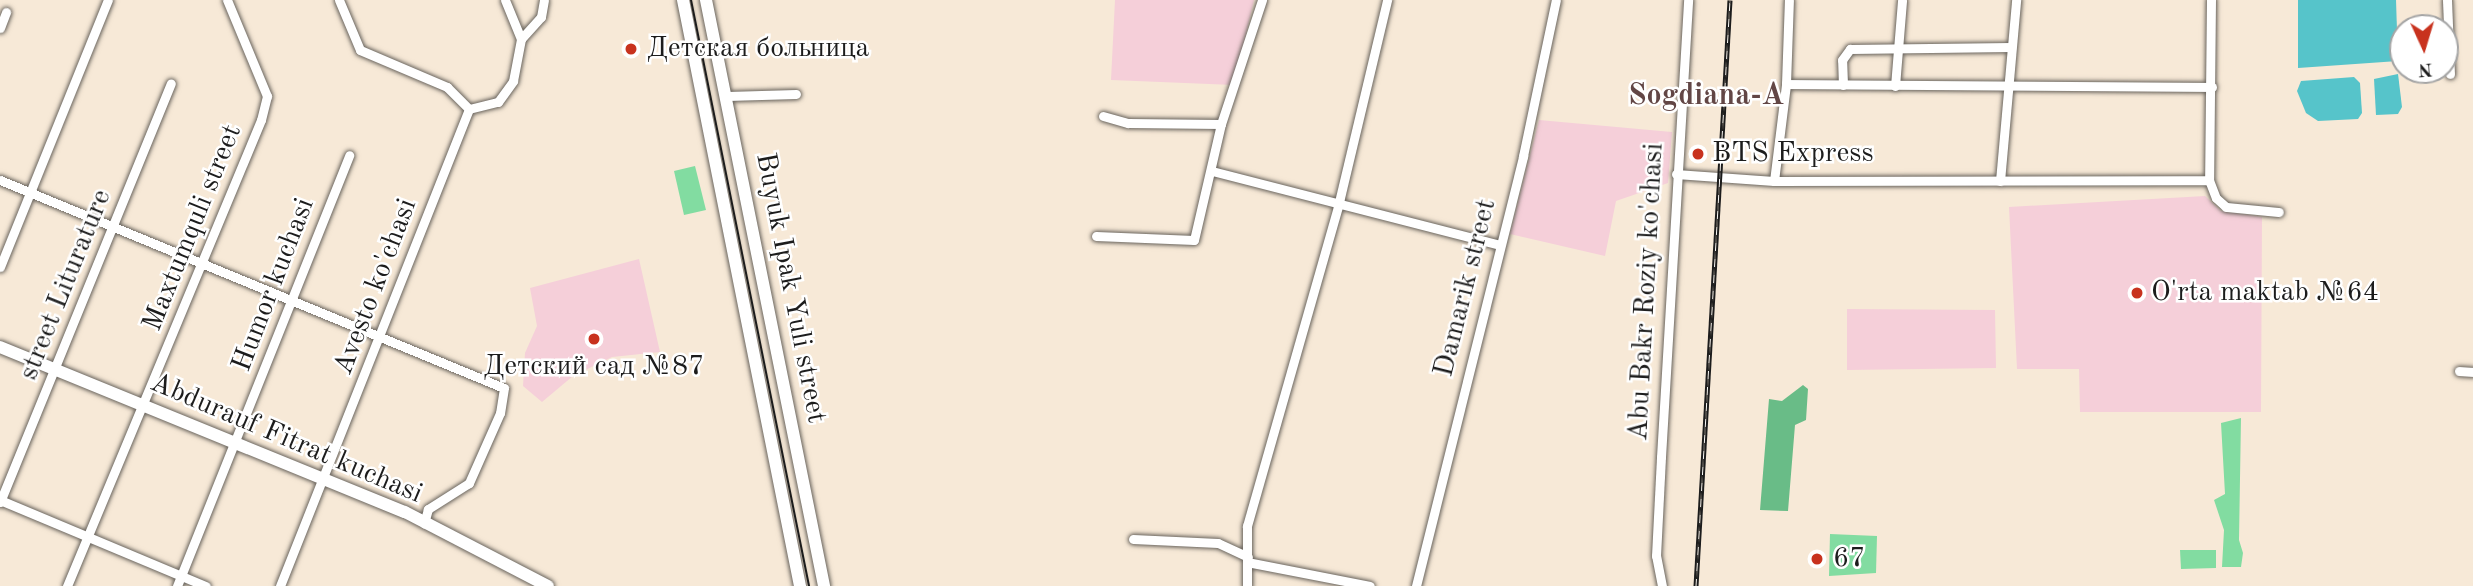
<!DOCTYPE html>
<meta charset="utf-8">
<style>
body{margin:0}
#map{position:relative;width:2473px;height:586px;overflow:hidden;background:#f7e9d7;font-family:"Old Standard TT",serif}
div>[style]{position:absolute}
.built>*{inset:0;background:#f5cfd9}
.green>*{inset:0;background:#82dca1}
.forest>*{inset:0;background:#69bc87}
.water>*{inset:0;background:#56c4ca}
.roads{filter:drop-shadow(0 0 2px #69645d) drop-shadow(0 0 2px #69645d)}
.street>*{height:9px;margin:-4.5px;padding:0 4.5px;transform-origin:4.5px;border-radius:4.5px;background:#fff}
.secondary>*{height:12px;margin:-6px;padding:0 6px;transform-origin:6px;border-radius:6px;background:#fff}
.tram>*{height:2px;margin:-1px;padding:0 1px;transform-origin:1px;border-radius:1px;background:#1c1c1c}
.rail>*{height:5px;margin-top:-2.5px;transform-origin:0;background:repeating-linear-gradient(90deg,#fff 0 8px,#1c1c1c 0 16px);box-sizing:border-box;border-block:2px solid #1c1c1c}
.dots>*{width:19px;height:19px;translate:-50% -50%;box-sizing:border-box;border:4px solid #fff;border-radius:50%}
span{translate:-50% -50%;white-space:nowrap;text-align:center;line-height:1.15;-webkit-text-stroke:5px #fff;paint-order:stroke}
.poi-label{font-size:28px;color:#1c1c1c}
.left{translate:0 -50%;text-align:left}
.street-label{font-size:28px;color:#1c1c1c}
.neighbourhood-label{font-size:30px;color:#624645;font-weight:700}
.north{position:absolute;left:2389px;top:14px;width:70px;height:70px;box-sizing:border-box;background:#fff;border:2px solid #a4a4a4;border-radius:50%;rotate:176deg;font-size:19px;font-weight:700;line-height:28px;text-align:center;color:#1c1c1c}
.north::after{content:'';display:block;margin:auto;width:24px;height:32px;background:#c8321e;clip-path:polygon(50% 0,100% 100%,50% 72%,0 100%)}
</style>
<div id="map">
<div class="built">
<div style="clip-path:polygon(1115px 0,1254px 0,1234px 85px,1111px 80px)"></div>
<div style="clip-path:polygon(1539px 120px,1672px 132px,1668px 183px,1616px 201px,1605px 256px,1510px 234px)"></div>
<div style="clip-path:polygon(2205px 196px,2221px 211px,2262px 217px,2261px 412px,2080px 412px,2079px 369px,2017px 369px,2009px 207px)"></div>
<div style="clip-path:polygon(639px 259px,660px 352px,612px 357px,573px 376px,542px 402px,523px 386px,525px 353px,537px 326px,530px 288px)"></div>
<div style="clip-path:polygon(1847px 309px,1995px 310px,1996px 368px,1847px 370px)"></div>
</div>
<div class="green">
<div style="clip-path:polygon(695px 166px,706px 210px,684px 215px,674px 171px)"></div>
<div style="clip-path:polygon(2241px 418px,2239px 540px,2243px 553px,2241px 567px,2222px 567px,2224px 530px,2214px 500px,2225px 494px,2221px 423px)"></div>
<div style="clip-path:polygon(1830px 534px,1877px 536px,1876px 573px,1829px 576px)"></div>
<div style="clip-path:polygon(2180px 550px,2216px 550px,2216px 568px,2181px 569px)"></div>
</div>
<div class="forest">
<div style="clip-path:polygon(1803px 385px,1808px 389px,1806px 420px,1795px 425px,1788px 511px,1760px 510px,1769px 399px,1782px 401px)"></div>
</div>
<div class="water">
<div style="clip-path:polygon(2298px 0,2396px 0,2398px 61px,2298px 68px)"></div>
<div style="clip-path:polygon(2398px 74px,2402px 107px,2398px 114px,2376px 115px,2374px 79px)"></div>
<div style="clip-path:polygon(2354px 77px,2360px 83px,2362px 113px,2358px 119px,2318px 121px,2306px 113px,2297px 91px,2301px 81px)"></div>
</div>
<div class="roads">
<div class="street">
<div style="left:339px;top:0;width:54px;rotate:67.2deg"></div>
<div style="left:360px;top:50px;width:95px;rotate:23deg"></div>
<div style="left:447px;top:87px;width:31px;rotate:45deg"></div>
<div style="left:2211px;top:0;width:180px;rotate:90.6deg"></div>
<div style="left:2209px;top:180px;width:19px;rotate:69deg"></div>
<div style="left:2216px;top:198px;width:13px;rotate:42deg"></div>
<div style="left:2226px;top:207px;width:53px;rotate:5.4deg"></div>
<div style="left:2447px;top:0;width:74px;rotate:87.7deg"></div>
<div style="left:0;top:28px;width:17px;rotate:-69deg"></div>
<div style="left:521px;top:39px;width:30px;rotate:-48deg"></div>
<div style="left:541px;top:17px;width:17px;rotate:-80deg"></div>
<div style="left:1786px;top:84px;width:426px;rotate:0.4deg"></div>
<div style="left:1843px;top:85px;width:25px;rotate:-92deg"></div>
<div style="left:1842px;top:60px;width:14px;rotate:-54deg"></div>
<div style="left:1850px;top:49px;width:161px;rotate:-0.7deg"></div>
<div style="left:1895px;top:86px;width:86px;rotate:-85.3deg"></div>
<div style="left:727px;top:96px;width:69px;rotate:-1.7deg"></div>
<div style="left:469px;top:109px;width:30px;rotate:-14deg"></div>
<div style="left:498px;top:102px;width:26px;rotate:-54deg"></div>
<div style="left:513px;top:81px;width:43px;rotate:-79.2deg"></div>
<div style="left:521px;top:39px;width:42px;rotate:-112.3deg"></div>
<div style="left:1103px;top:116px;width:26px;rotate:16deg"></div>
<div style="left:1128px;top:123px;width:93px;rotate:0.6deg"></div>
<div style="left:1212px;top:171px;width:297px;rotate:14.4deg"></div>
<div style="left:1676px;top:174px;width:98px;rotate:4.1deg"></div>
<div style="left:1774px;top:181px;width:435px;rotate:-0.1deg"></div>
<div style="left:0;top:180px;width:545px;rotate:22.43deg"></div>
<div style="left:504px;top:388px;width:25px;rotate:99deg"></div>
<div style="left:500px;top:413px;width:77px;rotate:113.9deg"></div>
<div style="left:469px;top:483px;width:49px;rotate:147.6deg"></div>
<div style="left:428px;top:509px;width:15px;rotate:106deg"></div>
<div style="left:1774px;top:181px;width:98px;rotate:-82.9deg"></div>
<div style="left:1786px;top:84px;width:84px;rotate:-88deg"></div>
<div style="left:2000px;top:181px;width:182px;rotate:-84.9deg"></div>
<div style="left:1096px;top:236px;width:98px;rotate:2.3deg"></div>
<div style="left:1194px;top:240px;width:119px;rotate:-76.9deg"></div>
<div style="left:1221px;top:124px;width:131px;rotate:-71.7deg"></div>
<div style="left:0;top:267px;width:288px;rotate:-68deg"></div>
<div style="left:2459px;top:371px;width:14px;rotate:4deg"></div>
<div style="left:0;top:500px;width:223px;rotate:22.7deg"></div>
<div style="left:0;top:502px;width:452px;rotate:-67.8deg"></div>
<div style="left:1133px;top:539px;width:85px;rotate:2.7deg"></div>
<div style="left:1218px;top:543px;width:33px;rotate:25deg"></div>
<div style="left:1247px;top:562px;width:125px;rotate:11deg"></div>
<div style="left:67px;top:586px;width:505px;rotate:-67.4deg"></div>
<div style="left:261px;top:120px;width:25px;rotate:-76deg"></div>
<div style="left:267px;top:96px;width:104px;rotate:-112.6deg"></div>
<div style="left:177px;top:586px;width:464px;rotate:-68.2deg"></div>
<div style="left:280px;top:586px;width:513px;rotate:-68.39deg"></div>
<div style="left:1247px;top:586px;width:60px;rotate:-90deg"></div>
<div style="left:1247px;top:526px;width:337px;rotate:-74.1deg"></div>
<div style="left:1339px;top:202px;width:208px;rotate:-76.6deg"></div>
<div style="left:1416px;top:586px;width:443px;rotate:-76deg"></div>
<div style="left:1523px;top:156px;width:159px;rotate:-78.1deg"></div>
<div style="left:1662px;top:586px;width:31px;rotate:-101deg"></div>
<div style="left:1656px;top:556px;width:99px;rotate:-87.1deg"></div>
<div style="left:1661px;top:457px;width:458px;rotate:-86.6deg"></div>
</div>
<div class="secondary">
<div style="left:683px;top:0;width:598px;rotate:78.71deg"></div>
<div style="left:706px;top:0;width:598px;rotate:78.61deg"></div>
<div style="left:0;top:347px;width:437px;rotate:22.2deg"></div>
<div style="left:405px;top:512px;width:161px;rotate:27.4deg"></div>
</div>
</div>
<div class="tram">
<div style="left:691px;top:0;width:598px;rotate:78.61deg"></div>
</div>
<div class="rail">
<div style="left:1696px;top:586px;width:587px;rotate:-86.68deg"></div>
</div>
<div class="dots">
<div style="left:631px;top:49px;background:#c8321e"></div>
<div style="left:1698px;top:154px;background:#c8321e"></div>
<div style="left:2137px;top:293px;background:#c8321e"></div>
<div style="left:594px;top:339px;background:#c8321e"></div>
<div style="left:1817px;top:559px;background:#c8321e"></div>
</div>
<div class="poi-label">
<span class="left" style="left:647px;top:49px">Детская больница</span>
<span class="left" style="left:1712px;top:154px">BTS Express</span>
<span class="left" style="left:2151px;top:293px">O'rta maktab №64</span>
<span style="left:594px;top:367px">Детский сад №87</span>
<span class="left" style="left:1833px;top:559px">67</span>
</div>
<div class="street-label">
<span style="left:193px;top:228px;rotate:-68deg">Maxtumquli street</span>
<span style="left:66px;top:285px;rotate:-68deg">street Liturature</span>
<span style="left:274px;top:285px;rotate:-69deg">Humor kuchasi</span>
<span style="left:376px;top:287px;rotate:-69deg">Avesto ko'chasi</span>
<span style="left:790px;top:288px;rotate:79deg">Buyuk Ipak Yuli street</span>
<span style="left:1466px;top:288px;rotate:-76deg">Damarik street</span>
<span style="left:1647px;top:292px;rotate:-87deg">Abu Bakr Roziy ko'chasi</span>
<span style="left:286px;top:439px;rotate:23deg">Abdurauf Fitrat kuchasi</span>
</div>
<div class="neighbourhood-label">
<span style="left:1706px;top:96px">Sogdiana-А</span>
</div>
<div class="north">N</div>
</div>
